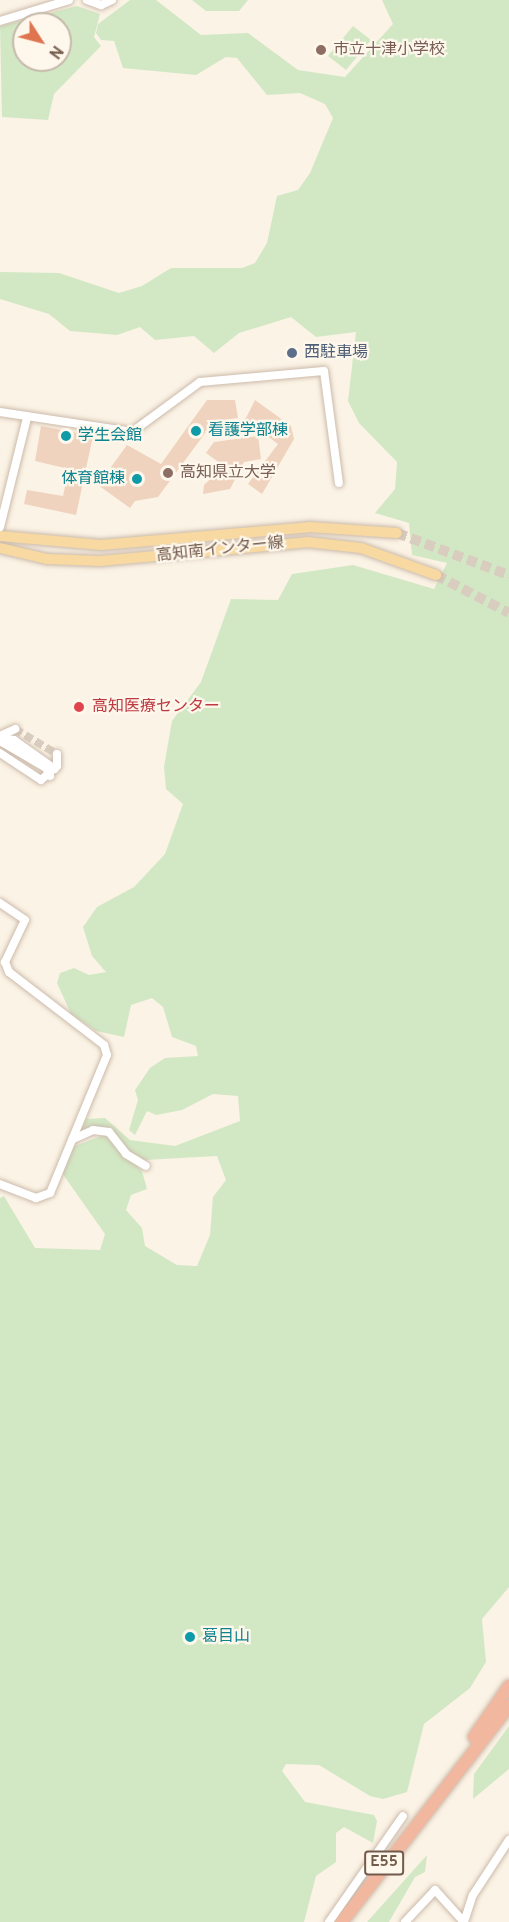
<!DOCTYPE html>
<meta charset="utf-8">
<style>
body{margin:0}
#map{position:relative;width:509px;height:1922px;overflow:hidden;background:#fbf3e5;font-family:Overpass,"Noto Sans JP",sans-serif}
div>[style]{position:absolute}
.green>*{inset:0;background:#d2e8c4}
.building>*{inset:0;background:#efd3be}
.minor-tunnel>*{height:8px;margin-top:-4px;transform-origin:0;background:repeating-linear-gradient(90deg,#d9cdbf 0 8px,transparent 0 12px)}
.major-tunnel>*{height:10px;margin-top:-5px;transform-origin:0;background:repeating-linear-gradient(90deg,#d9cdbf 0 10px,transparent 0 15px)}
.roads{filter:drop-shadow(0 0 2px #ccbbac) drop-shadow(0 0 2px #ccbbac)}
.minor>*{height:8px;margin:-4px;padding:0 4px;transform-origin:4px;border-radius:4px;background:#fff}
.major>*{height:10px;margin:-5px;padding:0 5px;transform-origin:5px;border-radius:5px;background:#f7d9a1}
.highway>*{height:12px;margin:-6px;padding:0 6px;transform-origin:6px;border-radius:6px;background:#f2b79f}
.dots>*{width:16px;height:16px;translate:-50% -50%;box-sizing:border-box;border:3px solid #fef7eb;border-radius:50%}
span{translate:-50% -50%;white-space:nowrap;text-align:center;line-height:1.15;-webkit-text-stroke:4.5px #fef7eb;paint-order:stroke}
.shield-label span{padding:2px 4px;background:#fef7eb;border:2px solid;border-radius:4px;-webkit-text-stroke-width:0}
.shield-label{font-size:15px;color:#735b4c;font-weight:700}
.education-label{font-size:16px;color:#785e54}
.left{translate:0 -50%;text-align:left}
.service-label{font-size:16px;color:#4e5e75}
.culture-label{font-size:16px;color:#0d838f}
.right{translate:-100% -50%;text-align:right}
.street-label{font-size:16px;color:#735b4c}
.health-label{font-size:16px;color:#be3a42}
.north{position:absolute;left:12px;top:12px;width:60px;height:60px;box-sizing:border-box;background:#fef7eb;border:2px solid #c6b9ab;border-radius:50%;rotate:126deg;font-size:16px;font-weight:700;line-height:24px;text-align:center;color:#735b4c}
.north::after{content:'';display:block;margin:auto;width:21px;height:27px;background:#df7450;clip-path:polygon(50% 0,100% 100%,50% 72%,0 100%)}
</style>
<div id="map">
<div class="green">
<div style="clip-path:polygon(130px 0,156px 0,201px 35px,248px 33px,298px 70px,345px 77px,393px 24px,382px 0,509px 0,509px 1587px,482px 1619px,486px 1662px,470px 1688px,424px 1724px,407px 1792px,383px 1799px,370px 1796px,319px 1765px,286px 1764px,282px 1771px,305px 1802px,374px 1815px,377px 1821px,373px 1843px,344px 1827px,336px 1833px,336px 1862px,316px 1876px,304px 1922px,0 1922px,0 1198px,4px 1196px,35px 1248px,100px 1250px,105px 1234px,62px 1173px,72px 1147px,104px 1135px,142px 1171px,147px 1189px,131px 1195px,126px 1210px,142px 1228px,145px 1246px,177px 1265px,197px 1266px,210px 1235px,213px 1197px,226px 1180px,217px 1156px,144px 1160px,131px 1153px,112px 1129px,81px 1131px,86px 1119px,105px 1118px,130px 1140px,175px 1146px,240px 1121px,238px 1096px,213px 1094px,182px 1110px,156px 1115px,147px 1111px,135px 1135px,129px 1130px,138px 1100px,135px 1090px,150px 1068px,165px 1058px,198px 1056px,196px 1046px,172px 1037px,163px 1007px,152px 998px,131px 1005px,124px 1037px,96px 1031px,71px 1014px,57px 983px,60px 973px,74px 968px,89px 975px,106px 972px,92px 956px,83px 927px,97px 907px,134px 887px,165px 854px,183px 804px,166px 789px,164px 767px,172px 721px,201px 682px,231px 599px,278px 600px,292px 574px,353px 565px,434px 589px,447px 563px,412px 555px,409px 523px,375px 513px,395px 489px,397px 462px,359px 423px,348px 401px,356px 332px,316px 337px,291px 317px,239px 333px,214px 353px,194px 336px,155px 340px,140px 327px,117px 335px,70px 331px,49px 314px,0 299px,0 272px,59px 273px,119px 293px,142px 286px,171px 268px,242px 268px,255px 263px,267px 243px,277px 196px,298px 190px,310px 173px,333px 118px,325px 104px,300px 93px,267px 95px,237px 58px,226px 57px,196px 75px,123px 68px,114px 41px,101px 40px,96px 33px,98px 24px)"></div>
<div style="clip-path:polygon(192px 0,248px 0,239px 11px,206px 11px)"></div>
<div style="clip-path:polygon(evenodd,77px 6px,100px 14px,94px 37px,101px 46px,54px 94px,48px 120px,2px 117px,0 26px,77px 6px,24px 24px,60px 24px,60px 60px,24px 60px,24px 24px)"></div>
<div style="clip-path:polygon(353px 26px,371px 40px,346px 70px,328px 56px)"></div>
<div style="clip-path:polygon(509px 1726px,509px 1769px,473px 1799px,474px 1774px)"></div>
<div style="clip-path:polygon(427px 1855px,425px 1872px,415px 1877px,389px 1922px,367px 1922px)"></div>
</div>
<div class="building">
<div style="clip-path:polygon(207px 400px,235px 400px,238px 418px,214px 421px,158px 497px,135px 501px,130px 508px,98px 485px,127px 445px,161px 464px)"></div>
<div style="clip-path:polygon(255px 400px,291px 426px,294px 439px,262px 494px,248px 484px,278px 444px,245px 420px)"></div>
<div style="clip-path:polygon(41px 426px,93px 436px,76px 515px,24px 504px,27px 490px,63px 496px,69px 469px,35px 461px)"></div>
<div style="clip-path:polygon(258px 436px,261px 459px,244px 462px,230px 489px,203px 494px,204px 485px,224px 466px,206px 453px,214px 442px)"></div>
</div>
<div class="minor-tunnel">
<div style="left:15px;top:729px;width:49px;rotate:30.8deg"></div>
</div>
<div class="major-tunnel">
<div style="left:397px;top:533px;width:120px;rotate:20.6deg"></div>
<div style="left:436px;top:575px;width:82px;rotate:27.5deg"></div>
</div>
<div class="roads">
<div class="minor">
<div style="left:87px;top:0;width:15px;rotate:20deg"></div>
<div style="left:101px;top:5px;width:12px;rotate:-24deg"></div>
<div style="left:0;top:21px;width:72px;rotate:-16.9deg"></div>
<div style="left:0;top:412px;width:134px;rotate:8.6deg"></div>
<div style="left:132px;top:432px;width:84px;rotate:-36.3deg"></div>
<div style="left:200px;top:382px;width:124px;rotate:-5.1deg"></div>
<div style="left:324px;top:371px;width:113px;rotate:82.4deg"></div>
<div style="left:0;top:527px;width:112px;rotate:-76.1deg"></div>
<div style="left:0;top:736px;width:17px;rotate:-25deg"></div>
<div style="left:0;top:738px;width:14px;rotate:8deg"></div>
<div style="left:14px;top:740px;width:50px;rotate:35.3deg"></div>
<div style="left:0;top:741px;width:53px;rotate:30.4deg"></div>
<div style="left:46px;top:768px;width:9px;rotate:63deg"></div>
<div style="left:0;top:753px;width:49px;rotate:33.4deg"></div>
<div style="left:41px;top:780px;width:21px;rotate:-41deg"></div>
<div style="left:57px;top:766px;width:12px;rotate:-90deg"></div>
<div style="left:0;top:903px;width:30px;rotate:34deg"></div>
<div style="left:25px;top:920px;width:47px;rotate:115.5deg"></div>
<div style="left:5px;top:962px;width:11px;rotate:68deg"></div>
<div style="left:9px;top:972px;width:120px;rotate:37.5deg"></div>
<div style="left:104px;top:1045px;width:10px;rotate:73deg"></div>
<div style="left:107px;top:1055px;width:149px;rotate:112.4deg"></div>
<div style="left:50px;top:1193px;width:15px;rotate:160deg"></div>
<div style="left:36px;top:1198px;width:39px;rotate:-159deg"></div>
<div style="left:73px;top:1139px;width:22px;rotate:-24deg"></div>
<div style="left:93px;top:1130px;width:16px;rotate:7deg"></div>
<div style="left:109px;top:1132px;width:28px;rotate:52deg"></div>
<div style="left:126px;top:1154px;width:23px;rotate:31deg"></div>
<div style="left:329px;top:1922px;width:129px;rotate:-55.1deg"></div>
<div style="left:405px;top:1922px;width:44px;rotate:-46.8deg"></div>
<div style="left:435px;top:1890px;width:42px;rotate:47.9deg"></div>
<div style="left:464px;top:1922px;width:28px;rotate:-72deg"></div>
<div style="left:473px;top:1895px;width:66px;rotate:-56.8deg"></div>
</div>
<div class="major">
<div style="left:0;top:536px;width:101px;rotate:5.1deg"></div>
<div style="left:101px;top:545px;width:209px;rotate:-4.9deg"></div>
<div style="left:309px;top:527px;width:88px;rotate:3.9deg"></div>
<div style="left:0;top:548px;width:48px;rotate:13.2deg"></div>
<div style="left:47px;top:559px;width:53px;rotate:2.2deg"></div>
<div style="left:100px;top:561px;width:208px;rotate:-5.2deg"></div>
<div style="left:307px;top:542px;width:54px;rotate:6.3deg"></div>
<div style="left:361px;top:548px;width:80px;rotate:19.8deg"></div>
</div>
<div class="highway">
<div style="left:474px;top:1737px;width:62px;rotate:-55.5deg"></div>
<div style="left:342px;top:1922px;width:273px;rotate:-52.3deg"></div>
</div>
</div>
<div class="dots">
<div style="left:321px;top:50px;background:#8d6e63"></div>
<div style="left:292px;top:353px;background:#5c6f8a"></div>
<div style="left:196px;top:431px;background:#0f9aa8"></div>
<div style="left:66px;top:436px;background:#0f9aa8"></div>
<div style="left:168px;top:473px;background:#8d6e63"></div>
<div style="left:137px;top:479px;background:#0f9aa8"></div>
<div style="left:79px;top:707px;background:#e0444e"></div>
<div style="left:190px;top:1637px;background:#0f9aa8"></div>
</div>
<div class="shield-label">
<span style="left:384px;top:1863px">E55</span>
</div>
<div class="education-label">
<span class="left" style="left:333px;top:50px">市立十津小学校</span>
<span class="left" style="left:180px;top:473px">高知県立大学</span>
</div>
<div class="service-label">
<span class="left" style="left:304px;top:353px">西駐車場</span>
</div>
<div class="culture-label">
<span class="left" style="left:208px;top:431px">看護学部棟</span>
<span class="left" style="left:78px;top:436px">学生会館</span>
<span class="right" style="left:125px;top:479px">体育館棟</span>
<span class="left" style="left:202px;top:1637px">葛目山</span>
</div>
<div class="street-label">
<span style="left:220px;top:550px;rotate:-6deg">高知南インター線</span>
</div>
<div class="health-label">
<span class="left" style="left:92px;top:707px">高知医療センター</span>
</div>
<div class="north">N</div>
</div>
